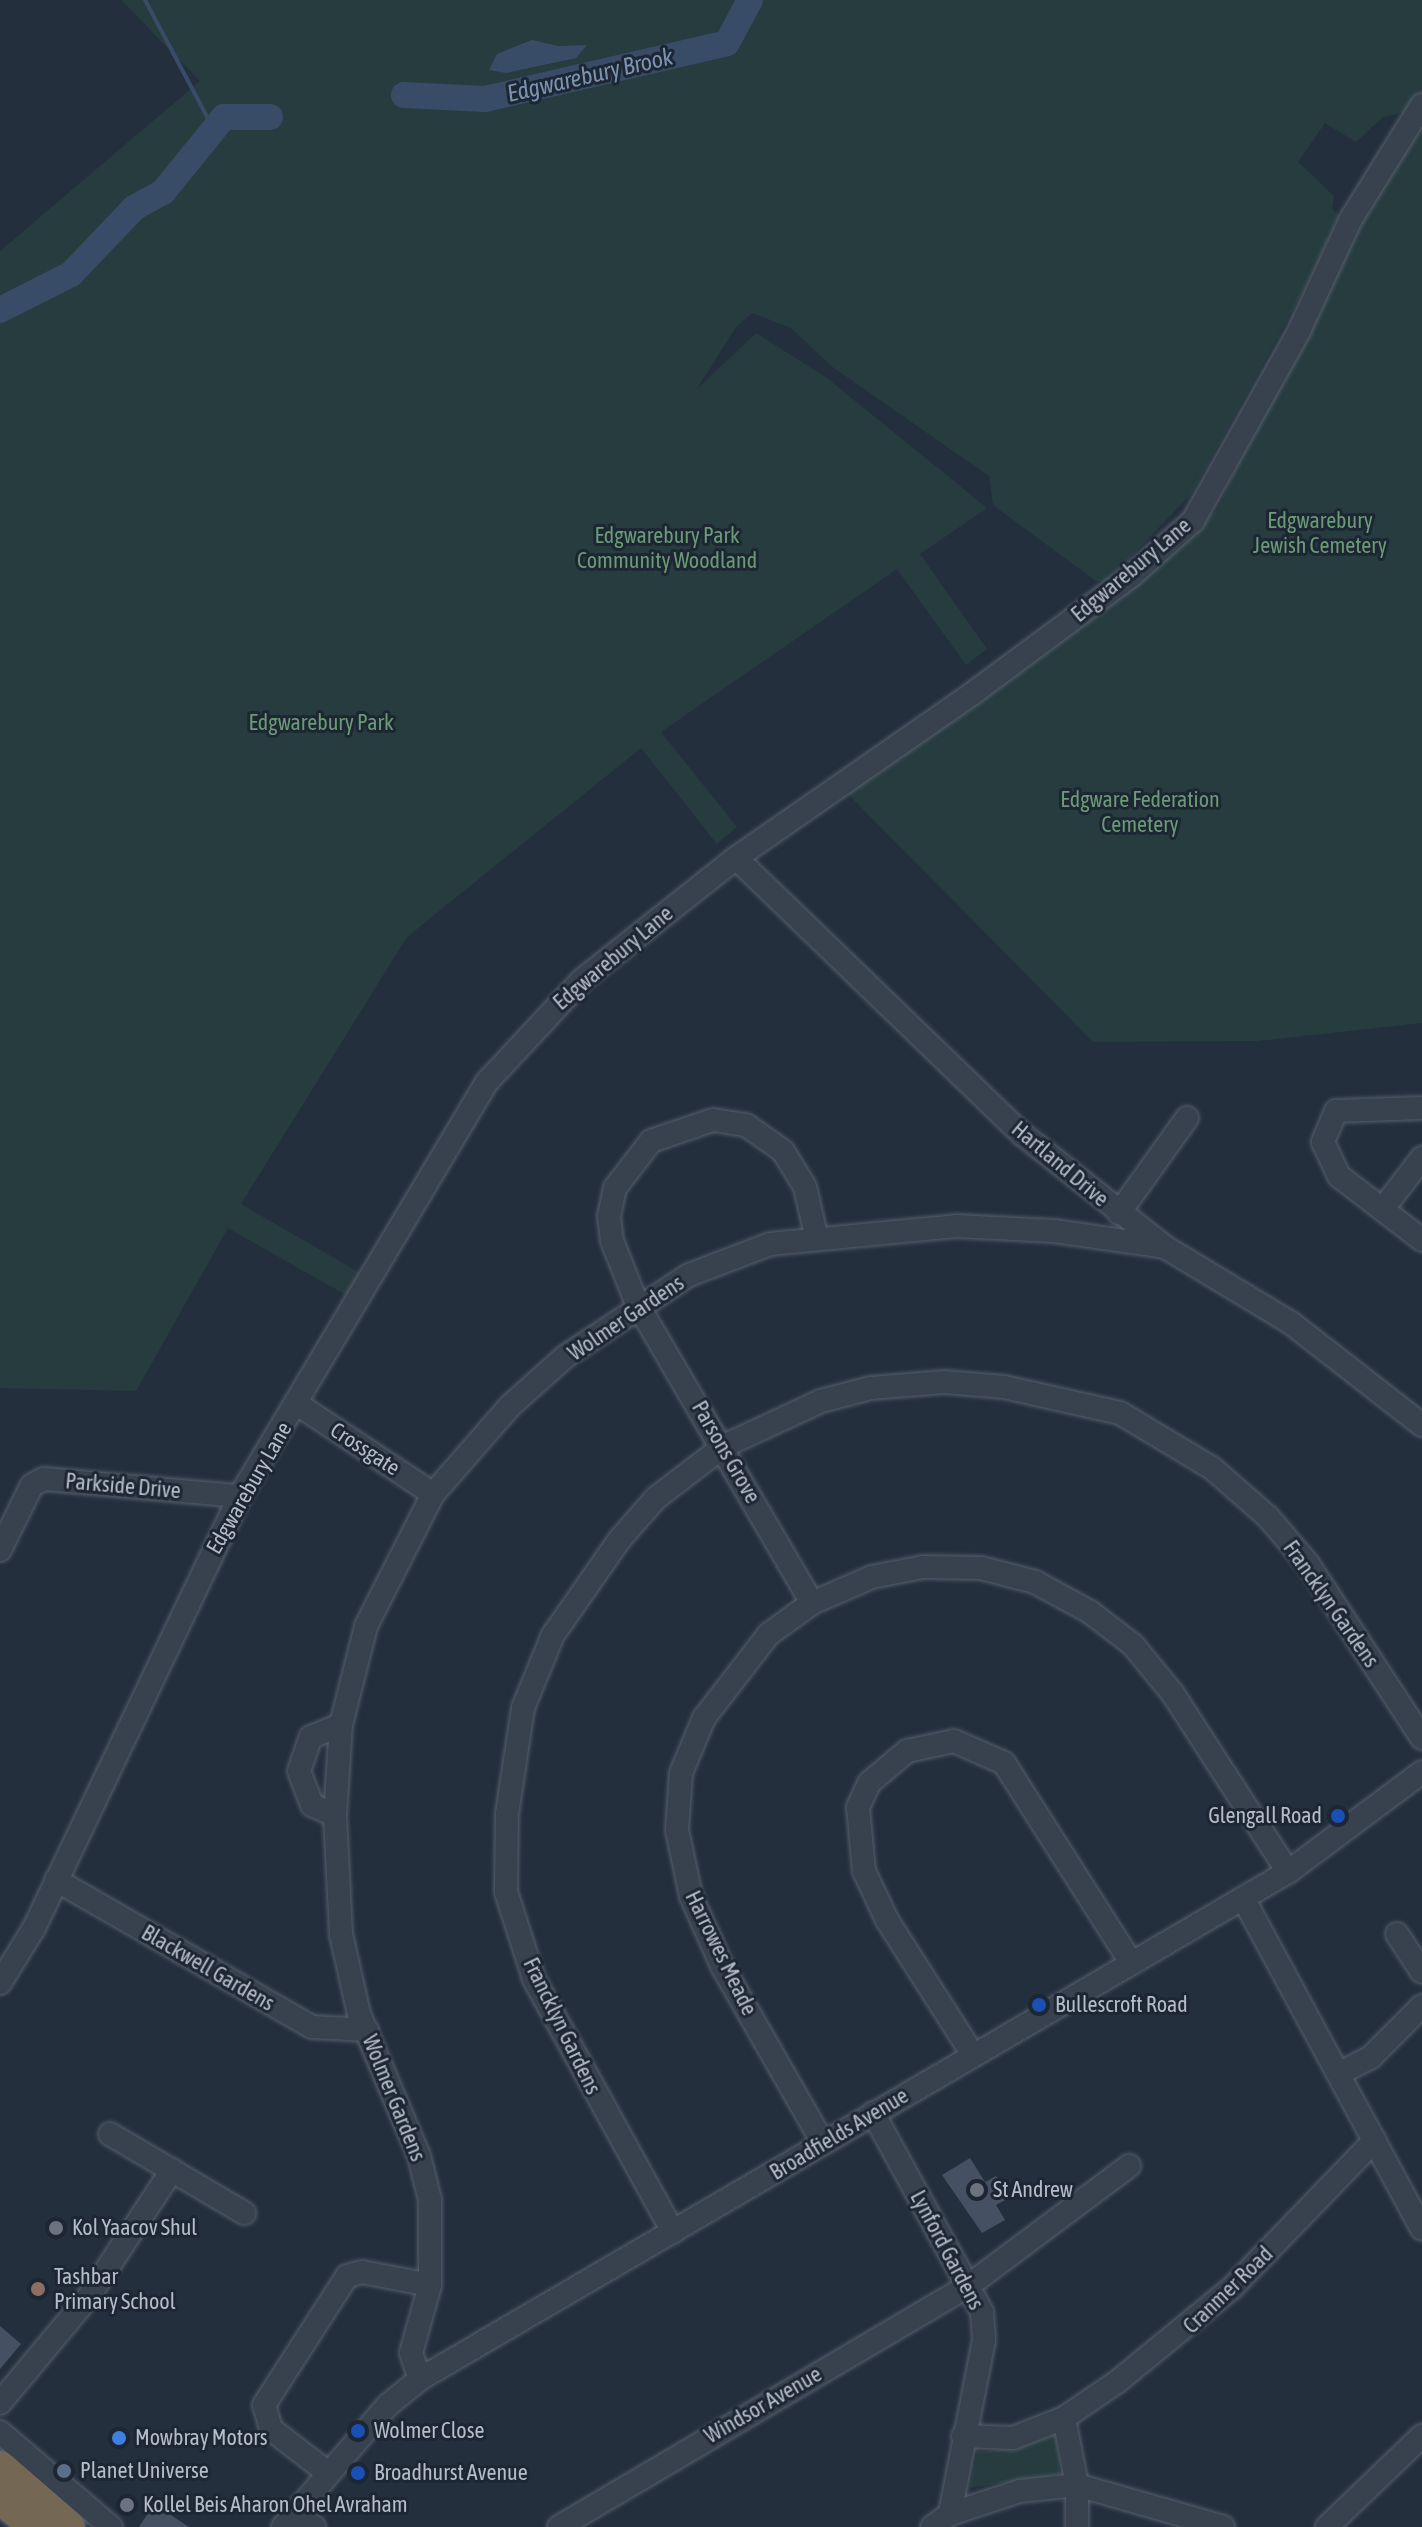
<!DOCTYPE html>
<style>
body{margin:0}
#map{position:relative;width:1422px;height:2527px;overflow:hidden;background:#242f3e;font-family:"Asap Condensed",sans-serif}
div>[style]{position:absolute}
.green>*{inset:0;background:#263c3f}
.water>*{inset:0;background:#394c67}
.stream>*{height:4px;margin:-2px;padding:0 2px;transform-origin:2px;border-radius:2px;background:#394c67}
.river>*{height:26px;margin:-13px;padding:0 13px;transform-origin:13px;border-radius:13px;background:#394c67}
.building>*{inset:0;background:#455162}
.roads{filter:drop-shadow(0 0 2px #565f6c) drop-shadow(0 0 2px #565f6c)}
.minor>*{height:22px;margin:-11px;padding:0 11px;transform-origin:11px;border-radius:11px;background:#38414e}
.highway>*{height:32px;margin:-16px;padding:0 16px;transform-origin:16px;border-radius:16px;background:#746855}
.dots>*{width:22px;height:22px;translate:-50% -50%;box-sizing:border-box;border:4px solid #1d2633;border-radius:50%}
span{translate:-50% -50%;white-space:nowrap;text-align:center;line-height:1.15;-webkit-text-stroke:6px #1d2633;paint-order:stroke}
.park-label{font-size:22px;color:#6b9a76}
.street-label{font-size:22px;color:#b4bcc9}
.poi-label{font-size:22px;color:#b4bcc9}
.right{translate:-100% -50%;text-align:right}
.left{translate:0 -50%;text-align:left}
.water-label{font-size:24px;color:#7c92b1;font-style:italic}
</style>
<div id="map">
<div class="green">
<div style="clip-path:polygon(121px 0,1422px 0,1422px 93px,1411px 111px,1383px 117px,1356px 142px,1325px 123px,1298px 162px,1334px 196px,1332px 209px,1339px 215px,1312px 275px,1192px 493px,1108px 581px,1096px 581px,993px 505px,989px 476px,831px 366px,791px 328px,752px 313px,736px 327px,697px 389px,756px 333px,827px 378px,987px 508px,920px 554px,987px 649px,966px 665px,897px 569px,661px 732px,737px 827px,717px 844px,641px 748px,407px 937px,241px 1204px,372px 1280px,360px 1303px,228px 1228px,136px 1391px,0 1388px,0 251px,200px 81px)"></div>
<div style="clip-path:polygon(1422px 105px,1422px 1023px,1258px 1041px,1093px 1042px,838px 784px,1217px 510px,1338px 245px)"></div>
<div style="clip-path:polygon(1050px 2434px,1057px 2438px,1060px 2474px,969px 2488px,978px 2452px,1017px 2448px)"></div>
</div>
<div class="water">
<div style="clip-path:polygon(532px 40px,558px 46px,587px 45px,576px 58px,506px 73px,489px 70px,497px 54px)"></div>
</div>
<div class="stream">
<div style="left:145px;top:0;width:147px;rotate:62deg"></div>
</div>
<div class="river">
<div style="left:404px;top:95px;width:81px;rotate:2.8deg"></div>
<div style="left:485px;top:99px;width:248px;rotate:-13deg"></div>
<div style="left:727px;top:43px;width:49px;rotate:-61.9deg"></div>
<div style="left:0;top:310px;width:80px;rotate:-26.9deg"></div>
<div style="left:71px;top:274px;width:91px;rotate:-46.3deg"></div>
<div style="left:134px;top:208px;width:33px;rotate:-29deg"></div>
<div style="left:163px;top:192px;width:97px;rotate:-50.9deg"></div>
<div style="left:224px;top:117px;width:46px"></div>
</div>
<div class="building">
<div style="clip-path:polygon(970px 2158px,985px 2182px,996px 2176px,1009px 2198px,996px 2205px,1005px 2220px,982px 2233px,942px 2175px)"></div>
<div style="clip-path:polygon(0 2326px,21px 2344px,0 2369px)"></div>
<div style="clip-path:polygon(154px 2504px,189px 2527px,139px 2527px)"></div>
</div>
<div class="roads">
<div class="minor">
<div style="left:736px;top:858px;width:397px;rotate:44deg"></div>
<div style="left:1022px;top:1134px;width:182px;rotate:38.3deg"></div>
<div style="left:1165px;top:1247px;width:147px;rotate:31.1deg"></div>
<div style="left:1291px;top:1323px;width:166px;rotate:37.9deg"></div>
<div style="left:1422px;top:1108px;width:86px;rotate:178deg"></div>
<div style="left:1336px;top:1111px;width:34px;rotate:113deg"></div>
<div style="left:1323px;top:1142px;width:38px;rotate:65deg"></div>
<div style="left:1339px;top:1176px;width:105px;rotate:37.6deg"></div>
<div style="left:1385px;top:1206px;width:61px;rotate:-52.4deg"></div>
<div style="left:1119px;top:1213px;width:117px;rotate:-54.4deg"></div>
<div style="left:297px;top:1404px;width:163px;rotate:33.5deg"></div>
<div style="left:0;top:1550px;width:72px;rotate:-63.8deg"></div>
<div style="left:32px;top:1485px;width:13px;rotate:-27deg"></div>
<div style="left:44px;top:1479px;width:197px;rotate:5deg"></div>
<div style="left:812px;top:1603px;width:346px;rotate:-120.3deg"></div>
<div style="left:637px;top:1304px;width:68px;rotate:-111.6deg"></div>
<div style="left:612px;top:1241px;width:25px;rotate:-97deg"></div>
<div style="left:609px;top:1216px;width:29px;rotate:-78deg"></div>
<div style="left:615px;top:1188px;width:59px;rotate:-52.5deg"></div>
<div style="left:651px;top:1141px;width:65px;rotate:-18.7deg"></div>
<div style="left:713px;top:1120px;width:33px;rotate:9deg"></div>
<div style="left:746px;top:1125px;width:45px;rotate:35.1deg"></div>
<div style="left:783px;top:1151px;width:42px;rotate:58.6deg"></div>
<div style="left:805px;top:1187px;width:49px;rotate:77.1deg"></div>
<div style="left:335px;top:1815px;width:25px;rotate:-157deg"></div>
<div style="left:312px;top:1805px;width:36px;rotate:-111deg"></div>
<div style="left:299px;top:1771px;width:36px;rotate:-71deg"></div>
<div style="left:311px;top:1737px;width:32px;rotate:-22deg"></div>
<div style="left:56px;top:1880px;width:295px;rotate:29.9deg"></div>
<div style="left:312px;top:2027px;width:55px;rotate:3.1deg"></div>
<div style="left:1243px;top:1898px;width:376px;rotate:61.6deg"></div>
<div style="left:1397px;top:1934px;width:45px;rotate:56.7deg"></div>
<div style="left:0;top:1983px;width:65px;rotate:-58.3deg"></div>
<div style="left:34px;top:1928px;width:479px;rotate:-64.5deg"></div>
<div style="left:240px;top:1496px;width:482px;rotate:-59.2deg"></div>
<div style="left:487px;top:1082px;width:139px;rotate:-47deg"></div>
<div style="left:582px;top:980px;width:196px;rotate:-38.4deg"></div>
<div style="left:736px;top:858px;width:289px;rotate:-34.8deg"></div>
<div style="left:973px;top:693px;width:197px;rotate:-36.5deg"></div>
<div style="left:1131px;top:576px;width:83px;rotate:-41.6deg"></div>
<div style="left:1193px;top:521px;width:218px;rotate:-60.8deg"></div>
<div style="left:1299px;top:331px;width:123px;rotate:-65.1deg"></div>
<div style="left:1351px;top:219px;width:134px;rotate:-58.1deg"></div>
<div style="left:973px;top:2055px;width:160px;rotate:-122.5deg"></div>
<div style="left:887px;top:1920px;width:54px;rotate:-115.1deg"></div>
<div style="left:864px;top:1871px;width:64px;rotate:-95.4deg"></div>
<div style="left:858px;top:1807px;width:26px;rotate:-65deg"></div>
<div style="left:869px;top:1783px;width:50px;rotate:-40.1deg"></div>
<div style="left:907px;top:1751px;width:48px;rotate:-12deg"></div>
<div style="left:954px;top:1741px;width:55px;rotate:23.7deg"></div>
<div style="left:1004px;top:1763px;width:236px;rotate:57.5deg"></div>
<div style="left:1340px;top:2073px;width:35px;rotate:-27deg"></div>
<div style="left:1371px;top:2057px;width:72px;rotate:-45deg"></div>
<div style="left:873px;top:2113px;width:227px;rotate:61.3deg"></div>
<div style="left:982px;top:2312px;width:28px;rotate:86deg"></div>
<div style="left:984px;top:2340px;width:177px;rotate:101.1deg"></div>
<div style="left:950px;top:2514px;width:22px;rotate:144deg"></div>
<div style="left:110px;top:2134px;width:156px;rotate:30.5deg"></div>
<div style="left:823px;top:2143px;width:202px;rotate:-119.7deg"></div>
<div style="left:723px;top:1968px;width:79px;rotate:-114deg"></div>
<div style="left:691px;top:1896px;width:67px;rotate:-102deg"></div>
<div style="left:677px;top:1830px;width:57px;rotate:-86deg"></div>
<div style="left:681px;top:1773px;width:60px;rotate:-67.3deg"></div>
<div style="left:704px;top:1718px;width:106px;rotate:-52.3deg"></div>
<div style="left:769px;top:1634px;width:53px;rotate:-35.8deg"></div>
<div style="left:812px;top:1603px;width:65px;rotate:-23.4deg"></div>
<div style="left:872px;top:1577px;width:52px;rotate:-11.1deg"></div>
<div style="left:923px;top:1567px;width:58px;rotate:1deg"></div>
<div style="left:981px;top:1568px;width:56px;rotate:14.5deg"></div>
<div style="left:1035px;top:1582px;width:63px;rotate:28.6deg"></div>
<div style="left:1090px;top:1612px;width:54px;rotate:37.5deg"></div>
<div style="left:1133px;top:1645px;width:63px;rotate:50.8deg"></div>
<div style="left:1173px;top:1694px;width:212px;rotate:57.1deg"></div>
<div style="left:673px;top:2232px;width:289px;rotate:-118.8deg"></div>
<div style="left:534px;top:1979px;width:91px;rotate:-107.8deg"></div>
<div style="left:506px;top:1892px;width:78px;rotate:-89.3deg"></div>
<div style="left:507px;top:1814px;width:107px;rotate:-81.4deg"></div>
<div style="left:523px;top:1708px;width:79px;rotate:-67.7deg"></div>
<div style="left:553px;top:1635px;width:117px;rotate:-55.1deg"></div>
<div style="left:620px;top:1539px;width:55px;rotate:-48.7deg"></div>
<div style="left:656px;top:1498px;width:86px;rotate:-37.4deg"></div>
<div style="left:724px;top:1446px;width:107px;rotate:-24.9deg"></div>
<div style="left:821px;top:1401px;width:52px;rotate:-14.6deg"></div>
<div style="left:871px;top:1388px;width:74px;rotate:-4.6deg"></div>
<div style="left:945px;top:1382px;width:59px;rotate:4.8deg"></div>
<div style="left:1004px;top:1387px;width:119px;rotate:12.6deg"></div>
<div style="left:1120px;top:1413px;width:107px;rotate:30.9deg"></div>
<div style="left:1212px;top:1468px;width:74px;rotate:41.2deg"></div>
<div style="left:1268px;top:1517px;width:62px;rotate:49.6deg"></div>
<div style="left:1308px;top:1564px;width:208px;rotate:56.8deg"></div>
<div style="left:420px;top:2379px;width:28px;rotate:-109deg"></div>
<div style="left:411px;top:2353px;width:71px;rotate:-74.4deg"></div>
<div style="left:430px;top:2285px;width:85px;rotate:-90deg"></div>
<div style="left:430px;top:2200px;width:45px;rotate:-104deg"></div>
<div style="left:419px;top:2156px;width:154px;rotate:-112.9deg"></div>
<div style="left:359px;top:2014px;width:82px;rotate:-102.7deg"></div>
<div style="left:341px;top:1934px;width:119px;rotate:-92.9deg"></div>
<div style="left:335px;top:1815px;width:90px;rotate:-86.2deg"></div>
<div style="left:341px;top:1725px;width:102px;rotate:-75.8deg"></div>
<div style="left:366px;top:1626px;width:148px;rotate:-63.1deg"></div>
<div style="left:433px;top:1494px;width:117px;rotate:-48.8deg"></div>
<div style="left:510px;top:1406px;width:75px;rotate:-41.8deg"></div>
<div style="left:566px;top:1356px;width:147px;rotate:-33.4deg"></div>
<div style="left:689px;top:1275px;width:87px;rotate:-20.9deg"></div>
<div style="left:770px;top:1244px;width:187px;rotate:-5.5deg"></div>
<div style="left:956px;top:1226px;width:98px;rotate:2.9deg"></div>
<div style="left:1054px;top:1231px;width:112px;rotate:8.2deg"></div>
<div style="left:0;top:2403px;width:139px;rotate:-50.2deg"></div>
<div style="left:89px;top:2296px;width:151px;rotate:-56.6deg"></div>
<div style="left:0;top:2432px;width:146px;rotate:40.6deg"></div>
<div style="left:963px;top:2436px;width:50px;rotate:2.3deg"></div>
<div style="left:1013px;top:2438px;width:55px;rotate:-21.4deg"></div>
<div style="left:1064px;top:2418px;width:64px;rotate:-34.2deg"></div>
<div style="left:1117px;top:2382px;width:150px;rotate:-39.3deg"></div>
<div style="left:1233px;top:2287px;width:204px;rotate:-46deg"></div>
<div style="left:328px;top:2473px;width:72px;rotate:-142.3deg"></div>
<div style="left:271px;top:2429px;width:25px;rotate:-106deg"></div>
<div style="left:264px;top:2405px;width:153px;rotate:-57.2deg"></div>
<div style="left:347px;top:2276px;width:16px;rotate:-15deg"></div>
<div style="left:362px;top:2272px;width:69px;rotate:10.8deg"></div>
<div style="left:294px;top:2514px;width:24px;rotate:33deg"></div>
<div style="left:950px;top:2514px;width:74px;rotate:-18.2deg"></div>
<div style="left:1020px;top:2491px;width:57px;rotate:-6deg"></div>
<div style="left:1077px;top:2485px;width:68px;rotate:-101deg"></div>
<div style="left:283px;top:2527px;width:161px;rotate:-49.3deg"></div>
<div style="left:388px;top:2405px;width:41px;rotate:-39.1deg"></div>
<div style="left:420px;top:2379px;width:1005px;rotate:-30.29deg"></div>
<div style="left:1288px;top:1872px;width:167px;rotate:-36.7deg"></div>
<div style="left:559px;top:2527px;width:475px;rotate:-30.5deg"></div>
<div style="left:968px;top:2286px;width:201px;rotate:-36.7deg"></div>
<div style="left:1077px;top:2527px;width:42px;rotate:-90deg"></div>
<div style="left:1077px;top:2485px;width:152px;rotate:16deg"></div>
<div style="left:1327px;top:2527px;width:132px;rotate:-43.8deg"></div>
</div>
<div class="highway">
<div style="left:0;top:2467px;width:91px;rotate:41deg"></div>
<div style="left:0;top:2498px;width:46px;rotate:38.9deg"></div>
</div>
</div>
<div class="dots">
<div style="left:1338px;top:1816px;background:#1a4fb4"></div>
<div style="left:1039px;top:2005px;background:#1a4fb4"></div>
<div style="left:977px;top:2190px;background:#6b7280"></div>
<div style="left:56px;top:2228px;background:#6b7280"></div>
<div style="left:38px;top:2289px;background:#8d6e63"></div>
<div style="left:358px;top:2431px;background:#1a4fb4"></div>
<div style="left:119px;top:2438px;background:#3f7fe0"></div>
<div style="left:64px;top:2471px;background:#5c6f8a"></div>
<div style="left:358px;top:2473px;background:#1a4fb4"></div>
<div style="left:127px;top:2505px;background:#6b7280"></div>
</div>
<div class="park-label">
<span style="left:1320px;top:533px">Edgwarebury<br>Jewish Cemetery</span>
<span style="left:667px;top:548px">Edgwarebury Park<br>Community Woodland</span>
<span style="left:321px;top:723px">Edgwarebury Park</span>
<span style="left:1140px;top:812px">Edgware Federation<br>Cemetery</span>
</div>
<div class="street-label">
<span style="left:1131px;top:570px;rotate:-40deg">Edgwarebury Lane</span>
<span style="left:613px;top:958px;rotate:-40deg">Edgwarebury Lane</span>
<span style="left:1060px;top:1164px;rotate:40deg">Hartland Drive</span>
<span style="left:626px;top:1318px;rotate:-34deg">Wolmer Gardens</span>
<span style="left:365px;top:1449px;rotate:33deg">Crossgate</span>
<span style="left:726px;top:1452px;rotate:60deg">Parsons Grove</span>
<span style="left:123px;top:1486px;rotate:5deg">Parkside Drive</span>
<span style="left:249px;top:1488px;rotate:-60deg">Edgwarebury Lane</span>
<span style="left:1331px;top:1604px;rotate:55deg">Francklyn Gardens</span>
<span style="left:721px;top:1953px;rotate:64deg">Harrowes Meade</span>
<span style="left:208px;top:1968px;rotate:30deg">Blackwell Gardens</span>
<span style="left:562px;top:2026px;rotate:64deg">Francklyn Gardens</span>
<span style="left:394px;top:2098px;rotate:68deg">Wolmer Gardens</span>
<span style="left:839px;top:2134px;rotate:-31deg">Broadfields Avenue</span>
<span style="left:947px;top:2250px;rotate:62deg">Lynford Gardens</span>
<span style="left:1228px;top:2290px;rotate:-44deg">Cranmer Road</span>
<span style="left:763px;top:2405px;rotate:-30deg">Windsor Avenue</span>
</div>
<div class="poi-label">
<span class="right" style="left:1322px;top:1816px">Glengall Road</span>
<span class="left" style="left:1055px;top:2005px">Bullescroft Road</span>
<span class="left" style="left:993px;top:2190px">St Andrew</span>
<span class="left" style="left:72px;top:2228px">Kol Yaacov Shul</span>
<span class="left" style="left:54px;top:2289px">Tashbar<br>Primary School</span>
<span class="left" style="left:374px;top:2431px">Wolmer Close</span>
<span class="left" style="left:135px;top:2438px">Mowbray Motors</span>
<span class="left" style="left:80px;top:2471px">Planet Universe</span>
<span class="left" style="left:374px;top:2473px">Broadhurst Avenue</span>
<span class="left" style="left:143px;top:2505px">Kollel Beis Aharon Ohel Avraham</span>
</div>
<div class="water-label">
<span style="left:590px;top:75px;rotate:-13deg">Edgwarebury Brook</span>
</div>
</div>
